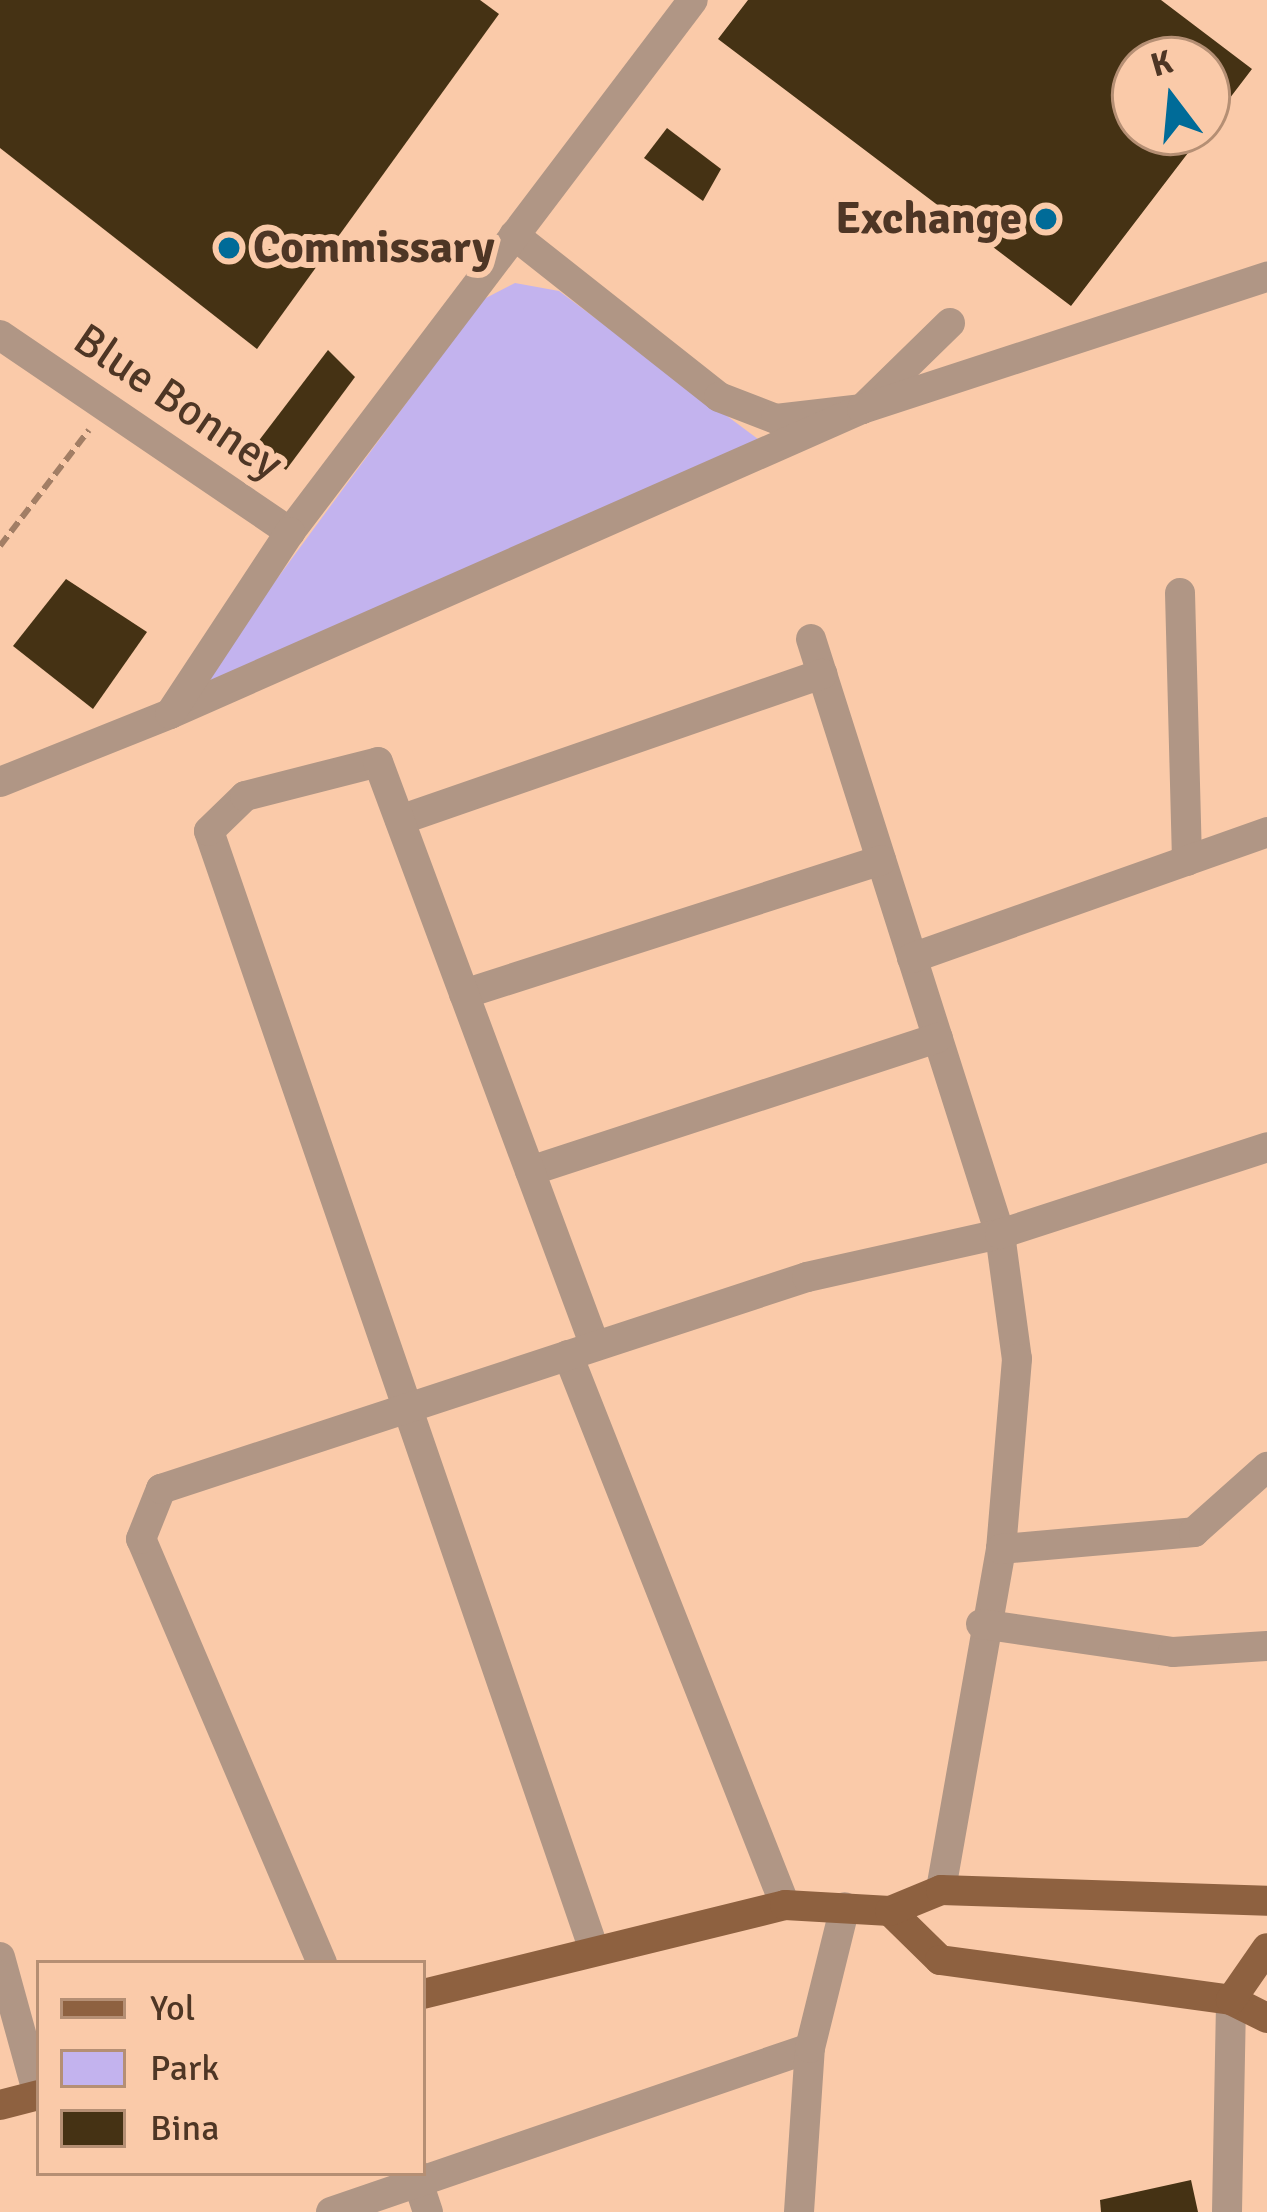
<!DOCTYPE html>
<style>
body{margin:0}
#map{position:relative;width:1267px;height:2212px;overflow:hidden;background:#facaa9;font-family:Signika,sans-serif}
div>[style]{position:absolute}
.green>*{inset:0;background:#c3b3ee}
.building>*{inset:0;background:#453214}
.path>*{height:6px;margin-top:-3px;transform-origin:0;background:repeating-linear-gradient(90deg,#a27e65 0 12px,transparent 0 18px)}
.minor>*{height:30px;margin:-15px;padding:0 15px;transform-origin:15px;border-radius:15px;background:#b09685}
.major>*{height:30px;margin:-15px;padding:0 15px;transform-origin:15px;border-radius:15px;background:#8e6140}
.dots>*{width:33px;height:33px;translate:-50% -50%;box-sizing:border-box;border:6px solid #facaa9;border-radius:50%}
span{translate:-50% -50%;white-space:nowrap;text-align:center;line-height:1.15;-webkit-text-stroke:12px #facaa9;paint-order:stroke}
.poi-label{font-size:45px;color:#4e3625;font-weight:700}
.right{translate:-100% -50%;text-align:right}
.left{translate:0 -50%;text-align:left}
.street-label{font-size:45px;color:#4e3625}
.legend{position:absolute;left:36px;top:1960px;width:390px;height:216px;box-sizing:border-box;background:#facaa9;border:3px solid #b58f74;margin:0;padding:15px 21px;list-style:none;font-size:36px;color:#4e3625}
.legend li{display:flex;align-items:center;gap:24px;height:60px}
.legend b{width:60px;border:3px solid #b58f74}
.north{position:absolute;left:1111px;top:36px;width:120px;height:120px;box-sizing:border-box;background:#facaa9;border:3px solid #b58f74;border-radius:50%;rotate:344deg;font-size:33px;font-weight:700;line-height:48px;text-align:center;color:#4e3625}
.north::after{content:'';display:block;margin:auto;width:42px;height:54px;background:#006b98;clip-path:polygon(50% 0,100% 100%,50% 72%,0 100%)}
</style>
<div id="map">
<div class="green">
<div style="clip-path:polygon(515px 283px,559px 291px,762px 442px,190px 697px,482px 300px)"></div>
</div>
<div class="building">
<div style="clip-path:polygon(0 0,480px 0,499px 14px,257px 349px,0 148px)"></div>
<div style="clip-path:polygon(748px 0,1161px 0,1252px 69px,1207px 128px,1207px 60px,1135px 60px,1135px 132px,1204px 132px,1071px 306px,718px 39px)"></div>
<div style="clip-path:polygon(667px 128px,721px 169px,703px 201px,644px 158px)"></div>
<div style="clip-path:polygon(328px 350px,355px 377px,286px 470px,254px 447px)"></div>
<div style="clip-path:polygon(66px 579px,147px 632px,93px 709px,13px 646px)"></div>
<div style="clip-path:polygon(1191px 2180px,1198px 2212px,1101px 2212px,1100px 2200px)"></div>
</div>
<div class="path">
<div style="left:0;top:546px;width:146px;rotate:-52.5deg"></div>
</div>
<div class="minor">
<div style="left:514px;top:235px;width:261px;rotate:38.3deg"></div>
<div style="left:719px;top:397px;width:61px;rotate:21.1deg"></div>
<div style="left:776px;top:419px;width:87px;rotate:-6.6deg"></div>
<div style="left:862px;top:409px;width:123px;rotate:-44.3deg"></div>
<div style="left:0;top:335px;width:351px;rotate:34.2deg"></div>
<div style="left:290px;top:532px;width:667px;rotate:-52.86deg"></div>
<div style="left:1180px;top:593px;width:268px;rotate:88.5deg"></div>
<div style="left:811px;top:639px;width:624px;rotate:72.38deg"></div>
<div style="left:1000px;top:1234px;width:126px;rotate:82.3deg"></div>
<div style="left:1017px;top:1359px;width:191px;rotate:94.8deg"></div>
<div style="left:1001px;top:1549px;width:346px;rotate:100deg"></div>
<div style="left:170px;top:714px;width:756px;rotate:-23.79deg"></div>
<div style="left:862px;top:409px;width:426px;rotate:-18.1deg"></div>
<div style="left:0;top:782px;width:183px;rotate:-21.8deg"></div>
<div style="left:170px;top:714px;width:218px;rotate:-56.6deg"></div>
<div style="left:400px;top:820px;width:447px;rotate:-19.1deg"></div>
<div style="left:912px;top:958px;width:377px;rotate:-19.5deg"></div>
<div style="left:464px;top:994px;width:438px;rotate:-17.8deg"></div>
<div style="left:530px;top:1171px;width:429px;rotate:-18.1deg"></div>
<div style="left:568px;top:1355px;width:591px;rotate:68.47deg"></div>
<div style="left:1001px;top:1549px;width:194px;rotate:-5deg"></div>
<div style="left:1194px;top:1532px;width:98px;rotate:-41.7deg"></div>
<div style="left:981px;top:1624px;width:194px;rotate:8.3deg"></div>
<div style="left:1173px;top:1652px;width:94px;rotate:-3.7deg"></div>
<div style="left:594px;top:1950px;width:1183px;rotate:-108.99deg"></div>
<div style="left:209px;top:831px;width:50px;rotate:-44.2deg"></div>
<div style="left:245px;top:796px;width:137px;rotate:-14.3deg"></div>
<div style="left:378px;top:762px;width:623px;rotate:69.62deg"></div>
<div style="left:0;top:1957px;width:143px;rotate:74.6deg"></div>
<div style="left:322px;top:1963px;width:461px;rotate:-113.1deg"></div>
<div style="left:141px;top:1539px;width:54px;rotate:-68.2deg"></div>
<div style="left:161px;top:1489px;width:680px;rotate:-18.17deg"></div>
<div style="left:807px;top:1277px;width:198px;rotate:-12.6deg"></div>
<div style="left:1000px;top:1234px;width:281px;rotate:-18deg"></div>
<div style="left:415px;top:2173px;width:41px;rotate:71.6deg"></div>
<div style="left:331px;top:2212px;width:506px;rotate:-18.9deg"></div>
<div style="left:799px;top:2212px;width:164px;rotate:-86.2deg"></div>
<div style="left:810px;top:2048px;width:145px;rotate:-76.1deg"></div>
<div style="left:1227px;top:2212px;width:212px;rotate:-88.9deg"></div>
</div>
<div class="major">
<div style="left:890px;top:1911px;width:70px;rotate:44.4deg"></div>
<div style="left:940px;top:1960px;width:294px;rotate:7.8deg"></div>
<div style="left:1231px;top:2000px;width:40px;rotate:26.6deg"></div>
<div style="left:423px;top:1994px;width:373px;rotate:-13.8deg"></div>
<div style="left:785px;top:1905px;width:105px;rotate:3.3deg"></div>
<div style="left:890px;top:1911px;width:55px;rotate:-22.4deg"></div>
<div style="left:941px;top:1890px;width:326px;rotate:1.9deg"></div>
<div style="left:1231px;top:2000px;width:63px;rotate:-55.3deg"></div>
<div style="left:0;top:2105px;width:40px;rotate:-14.4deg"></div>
</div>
<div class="dots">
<div style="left:1046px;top:219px;background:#006b98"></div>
<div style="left:229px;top:248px;background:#006b98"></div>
</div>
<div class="poi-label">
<span class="right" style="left:1022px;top:219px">Exchange</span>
<span class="left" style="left:253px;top:248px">Commissary</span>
</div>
<div class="street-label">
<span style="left:178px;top:402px;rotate:34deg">Blue Bonney</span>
</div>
<ul class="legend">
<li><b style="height:15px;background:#8e6140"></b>Yol</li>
<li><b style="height:33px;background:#c3b3ee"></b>Park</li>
<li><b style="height:33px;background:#453214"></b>Bina</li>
</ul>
<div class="north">K</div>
</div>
